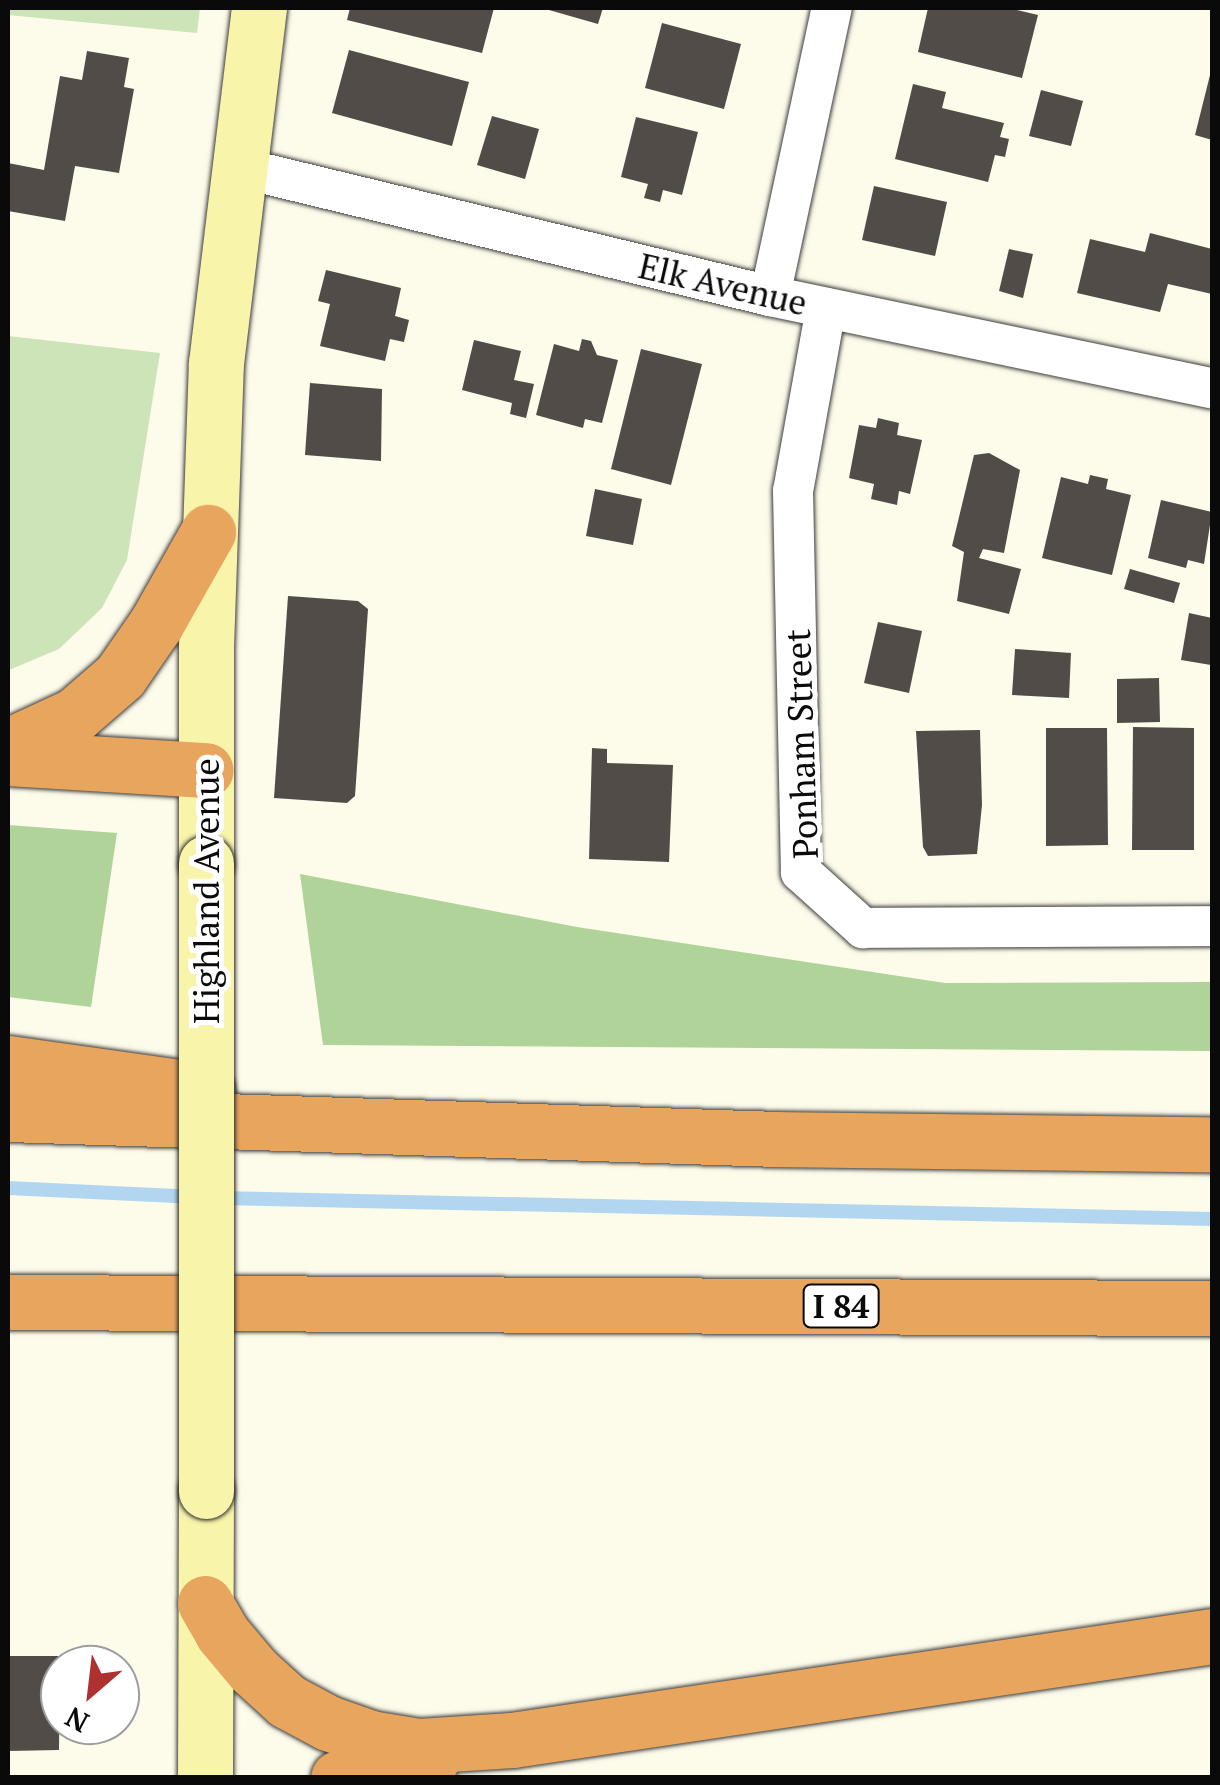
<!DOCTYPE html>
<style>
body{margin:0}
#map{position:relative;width:1220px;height:1785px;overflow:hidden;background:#fdfbea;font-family:"PT Serif",serif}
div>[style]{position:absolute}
.green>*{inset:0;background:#cce4b7}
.forest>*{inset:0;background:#afd398}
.stream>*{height:14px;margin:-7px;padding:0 7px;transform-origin:7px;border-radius:7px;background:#b3d6f0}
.building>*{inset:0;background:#524c48}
.roads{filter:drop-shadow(0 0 2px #3d3d3d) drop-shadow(0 0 2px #3d3d3d)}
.street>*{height:40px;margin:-20px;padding:0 20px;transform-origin:20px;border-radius:20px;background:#fff}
.secondary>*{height:55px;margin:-27.5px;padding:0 27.5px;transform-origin:27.5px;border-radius:27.5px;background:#f8f4aa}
.highway>*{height:55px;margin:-27.5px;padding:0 27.5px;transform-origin:27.5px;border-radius:27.5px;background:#e8a55d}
.bridges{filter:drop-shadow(0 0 2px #2c2c2c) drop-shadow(0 0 2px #2c2c2c)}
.secondary-bridge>*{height:55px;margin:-27.5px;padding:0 27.5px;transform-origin:27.5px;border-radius:27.5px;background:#f8f4aa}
span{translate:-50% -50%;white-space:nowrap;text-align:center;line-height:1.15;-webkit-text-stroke:10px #fff;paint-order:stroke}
.shield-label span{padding:2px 8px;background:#fff;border:2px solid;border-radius:8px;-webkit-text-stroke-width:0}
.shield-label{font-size:32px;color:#0a0a0a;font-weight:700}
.street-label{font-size:35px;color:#0a0a0a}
.frame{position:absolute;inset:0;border:10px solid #0a0a0a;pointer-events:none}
.north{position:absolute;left:40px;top:1645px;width:100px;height:100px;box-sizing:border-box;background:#fff;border:2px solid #9d9d9d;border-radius:50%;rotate:208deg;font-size:28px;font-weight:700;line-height:40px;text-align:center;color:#0a0a0a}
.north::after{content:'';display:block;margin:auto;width:35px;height:45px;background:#ae302f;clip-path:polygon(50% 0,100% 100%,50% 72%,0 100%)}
</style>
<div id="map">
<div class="green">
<div style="clip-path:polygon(8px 8px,200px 8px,197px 33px,8px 15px)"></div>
<div style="clip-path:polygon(8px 336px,160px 353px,127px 560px,102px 608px,59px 649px,9px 670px)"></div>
</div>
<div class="forest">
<div style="clip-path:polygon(8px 825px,117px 833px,91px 1007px,8px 997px)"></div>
<div style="clip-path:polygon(300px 874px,577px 927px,945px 983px,1212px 982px,1212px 1051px,323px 1045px)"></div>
</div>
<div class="stream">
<div style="left:8px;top:1188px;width:189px;rotate:2.7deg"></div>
<div style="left:219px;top:1198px;width:993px;rotate:1.21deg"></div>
</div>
<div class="building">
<div style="clip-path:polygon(350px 8px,494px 8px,482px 53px,347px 20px)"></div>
<div style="clip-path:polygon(542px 8px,603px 8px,598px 24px)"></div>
<div style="clip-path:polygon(928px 8px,1008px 8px,1038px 15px,1022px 78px,918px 52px)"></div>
<div style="clip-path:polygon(662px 23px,741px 44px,724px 109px,645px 88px)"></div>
<div style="clip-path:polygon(349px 50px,469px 82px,452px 146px,332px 113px)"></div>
<div style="clip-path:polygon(87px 51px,129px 58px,124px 87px,134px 89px,119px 173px,75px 166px,65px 221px,8px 211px,8px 163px,44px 170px,60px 76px,82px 80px)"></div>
<div style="clip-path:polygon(1211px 71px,1212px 72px,1212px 140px,1195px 135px)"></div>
<div style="clip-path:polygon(913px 84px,946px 92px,942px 108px,1004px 123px,1000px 137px,1009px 139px,1005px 157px,995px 155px,988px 182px,895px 159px)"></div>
<div style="clip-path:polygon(1041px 90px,1083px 101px,1071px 146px,1029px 136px)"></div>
<div style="clip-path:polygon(492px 116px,539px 129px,525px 179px,477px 165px)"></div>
<div style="clip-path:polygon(636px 117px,698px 132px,682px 195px,663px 190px,660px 202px,644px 198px,648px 184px,621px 177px)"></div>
<div style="clip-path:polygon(874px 186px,947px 202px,935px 256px,862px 240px)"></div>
<div style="clip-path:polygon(1150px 233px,1212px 249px,1212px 294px,1168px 284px,1160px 312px,1077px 293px,1090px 239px,1145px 252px)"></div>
<div style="clip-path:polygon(1009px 249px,1033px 254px,1023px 298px,999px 291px)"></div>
<div style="clip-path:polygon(326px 270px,401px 288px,395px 316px,409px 320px,404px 342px,390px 339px,385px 361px,320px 346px,330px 304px,318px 301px)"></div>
<div style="clip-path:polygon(582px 339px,591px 341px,597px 355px,618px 360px,602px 423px,585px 419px,583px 428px,536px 415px,554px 344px,579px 351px)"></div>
<div style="clip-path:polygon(474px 340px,521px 351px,514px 380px,534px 384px,526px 418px,510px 414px,512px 403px,462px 390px)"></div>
<div style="clip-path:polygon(641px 349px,702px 364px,671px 485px,611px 469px)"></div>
<div style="clip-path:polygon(310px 383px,382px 389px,381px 461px,305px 455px)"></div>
<div style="clip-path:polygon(878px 418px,899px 423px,897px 435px,922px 440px,910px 494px,899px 491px,897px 505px,871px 499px,874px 484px,849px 478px,859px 425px,876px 428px)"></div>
<div style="clip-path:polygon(989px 453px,1020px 470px,1004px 553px,983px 549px,979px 558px,1021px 569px,1009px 614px,957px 601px,964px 552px,952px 546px,974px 455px)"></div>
<div style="clip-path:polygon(1090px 475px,1108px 479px,1106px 489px,1131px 495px,1112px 575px,1042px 558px,1061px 477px,1088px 484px)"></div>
<div style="clip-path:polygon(595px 489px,642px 499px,633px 545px,586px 536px)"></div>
<div style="clip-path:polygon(1161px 500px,1212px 512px,1204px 564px,1188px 560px,1186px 568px,1148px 558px)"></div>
<div style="clip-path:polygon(1130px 569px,1180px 583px,1174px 603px,1124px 589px)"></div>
<div style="clip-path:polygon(288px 596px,358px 601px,368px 609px,355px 796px,347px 803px,274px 798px)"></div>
<div style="clip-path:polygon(1189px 613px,1212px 618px,1211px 665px,1181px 660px)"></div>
<div style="clip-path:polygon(878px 622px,922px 631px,909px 693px,864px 683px)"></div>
<div style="clip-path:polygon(1015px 649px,1071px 653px,1069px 698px,1012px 695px)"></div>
<div style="clip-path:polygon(1159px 678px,1160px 722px,1117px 723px,1117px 679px)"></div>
<div style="clip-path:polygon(1133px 727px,1194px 728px,1194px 850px,1132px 850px)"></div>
<div style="clip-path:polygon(1046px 728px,1107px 728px,1108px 845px,1046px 846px)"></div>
<div style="clip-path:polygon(980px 730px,982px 805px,977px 854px,928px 856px,923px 847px,916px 731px)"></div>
<div style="clip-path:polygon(592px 748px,607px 749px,607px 763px,673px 765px,669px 862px,589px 859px)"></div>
<div style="clip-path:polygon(8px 1656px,68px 1656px,68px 1665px,60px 1665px,59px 1750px,8px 1751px)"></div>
</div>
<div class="roads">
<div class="street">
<div style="left:237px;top:167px;width:548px;rotate:13.61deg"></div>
<div style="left:770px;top:296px;width:451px;rotate:11.8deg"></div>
<div style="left:770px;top:296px;width:295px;rotate:-77.9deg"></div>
<div style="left:826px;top:308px;width:186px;rotate:100.2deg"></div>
<div style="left:793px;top:491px;width:381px;rotate:88.8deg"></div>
<div style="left:801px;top:872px;width:84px;rotate:42.1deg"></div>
<div style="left:863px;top:928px;width:349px;rotate:-0.3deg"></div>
</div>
<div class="secondary">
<div style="left:206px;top:863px;width:216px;rotate:-90deg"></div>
<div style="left:206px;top:647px;width:284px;rotate:-88deg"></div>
<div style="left:216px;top:363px;width:358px;rotate:-83.1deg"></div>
<div style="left:205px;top:1778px;width:287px;rotate:-89.8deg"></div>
</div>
<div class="highway">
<div style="left:8px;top:746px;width:74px;rotate:-24.8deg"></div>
<div style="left:75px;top:715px;width:60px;rotate:-40.9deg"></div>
<div style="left:120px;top:676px;width:63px;rotate:-55.3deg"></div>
<div style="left:156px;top:624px;width:106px;rotate:-60.5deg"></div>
<div style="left:8px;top:758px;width:198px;rotate:3.5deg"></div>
<div style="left:8px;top:1063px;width:201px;rotate:8deg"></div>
<div style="left:8px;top:1114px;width:769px;rotate:1.86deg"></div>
<div style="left:777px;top:1139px;width:435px;rotate:0.7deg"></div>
<div style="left:8px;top:1302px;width:1204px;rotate:0.29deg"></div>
<div style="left:205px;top:1603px;width:34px;rotate:60deg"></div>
<div style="left:222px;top:1633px;width:48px;rotate:50deg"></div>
<div style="left:253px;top:1670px;width:46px;rotate:42.4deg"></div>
<div style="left:287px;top:1701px;width:47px;rotate:28.2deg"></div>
<div style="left:328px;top:1723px;width:46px;rotate:19.2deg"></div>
<div style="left:371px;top:1738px;width:49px;rotate:9.5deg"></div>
<div style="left:419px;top:1746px;width:93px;rotate:-3.7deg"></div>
<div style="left:512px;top:1740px;width:708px;rotate:-8.45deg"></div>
<div style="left:338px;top:1778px;width:96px;rotate:-11.4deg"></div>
</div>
</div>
<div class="bridges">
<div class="secondary-bridge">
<div style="left:206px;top:1491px;width:628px;rotate:-90deg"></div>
</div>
</div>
<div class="shield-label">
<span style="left:841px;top:1306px">I 84</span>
</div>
<div class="street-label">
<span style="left:723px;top:284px;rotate:13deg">Elk Avenue</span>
<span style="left:801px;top:744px;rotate:-92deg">Ponham Street</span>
<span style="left:206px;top:891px;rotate:-90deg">Highland Avenue</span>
</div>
<div class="frame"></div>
<div class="north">N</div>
</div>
